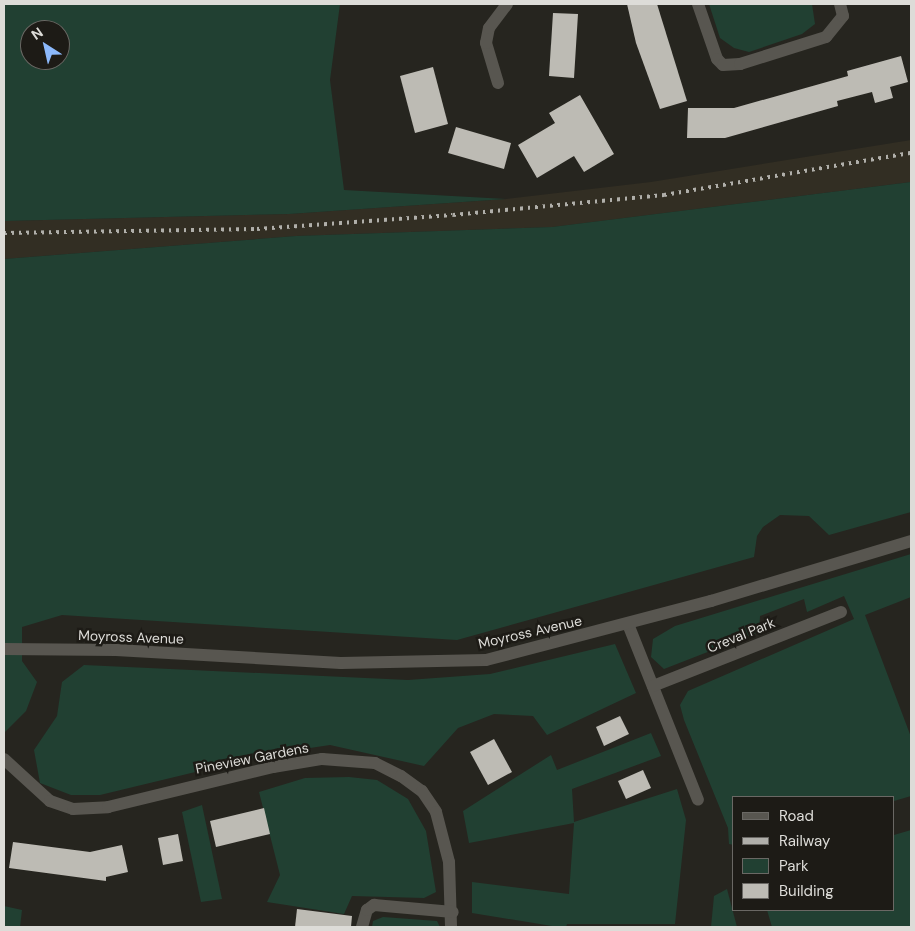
<!DOCTYPE html>
<style>
body{margin:0}
#map{position:relative;width:915px;height:931px;overflow:hidden;background:#26251f;font-family:"DM Sans",sans-serif}
div>[style]{position:absolute}
.built>*{inset:0;background:#322e23}
.green>*{inset:0;background:#214032}
.building>*{inset:0;background:#bdbbb4}
.minor>*{height:12px;margin:-6px;padding:0 6px;transform-origin:6px;border-radius:6px;background:#585650}
.tertiary>*{height:12px;margin:-6px;padding:0 6px;transform-origin:6px;border-radius:6px;background:#585650}
.rail>*{height:4px;margin-top:-2px;transform-origin:0;background:repeating-linear-gradient(90deg,#b0afaa 0 2.5px,transparent 0 7.5px)}
span{translate:-50% -50%;white-space:nowrap;text-align:center;line-height:1.15;-webkit-text-stroke:5px #1d1b16;paint-order:stroke}
.street-label{font-size:14px;color:#dddcd8}
.frame{position:absolute;inset:0;border:5px solid #dddcd8;pointer-events:none}
.legend{position:absolute;left:732px;top:796px;width:162px;height:115px;box-sizing:border-box;background:#1d1b16;border:1px solid #6a6864;margin:0;padding:6px 9px;list-style:none;font-size:15px;color:#dddcd8}
.legend li{display:flex;align-items:center;gap:10px;height:25px}
.legend b{width:25px;border:1px solid #6a6864}
.north{position:absolute;left:20px;top:20px;width:50px;height:50px;box-sizing:border-box;background:#1d1b16;border:1px solid #6a6864;border-radius:50%;rotate:325deg;font-size:14px;font-weight:700;line-height:20px;text-align:center;color:#dddcd8}
.north::after{content:'';display:block;margin:auto;width:18px;height:22px;background:#8cb9fc;clip-path:polygon(50% 0,100% 100%,50% 72%,0 100%)}
</style>
<div id="map">
<div class="built">
<div style="clip-path:polygon(911px 140px,911px 182px,552px 227px,296px 236px,4px 259px,4px 221px,289px 214px,506px 199px,651px 182px)"></div>
</div>
<div class="green">
<div style="clip-path:polygon(evenodd,4px 4px,340px 4px,330px 80px,344px 190px,506px 199px,289px 214px,4px 221px,4px 4px,30px 30px,60px 30px,60px 60px,30px 60px,30px 30px)"></div>
<div style="clip-path:polygon(709px 4px,812px 4px,815px 24px,802px 34px,749px 52px,734px 48px,720px 38px)"></div>
<div style="clip-path:polygon(911px 182px,911px 512px,829px 535px,809px 516px,780px 515px,763px 527px,757px 536px,754px 557px,457px 640px,62px 615px,22px 627px,22px 661px,37px 682px,26px 711px,4px 733px,4px 259px,296px 236px,552px 227px)"></div>
<div style="clip-path:polygon(911px 554px,911px 597px,865px 615px,911px 737px,911px 796px,894px 801px,894px 797px,734px 797px,734px 845px,729px 844px,728px 828px,684px 720px,680px 705px,688px 691px,854px 619px,844px 596px,807px 612px,804px 599px,760px 616px,759px 632px,664px 669px,651px 657px,653px 639px,675px 626px)"></div>
<div style="clip-path:polygon(615px 644px,636px 693px,547px 735px,533px 716px,494px 714px,458px 728px,424px 766px,330px 745px,270px 754px,100px 795px,71px 795px,40px 783px,34px 750px,57px 716px,62px 682px,84px 665px,408px 680px,490px 674px)"></div>
<div style="clip-path:polygon(651px 733px,661px 756px,572px 789px,574px 822px,677px 789px,686px 820px,675px 924px,567px 924px,566px 927px,558px 927px,472px 913px,472px 882px,569px 894px,574px 823px,469px 843px,463px 811px,551px 755px,557px 770px)"></div>
<div style="clip-path:polygon(349px 777px,377px 780px,408px 799px,426px 831px,436px 892px,424px 898px,352px 896px,344px 914px,267px 902px,280px 875px,259px 792px,305px 778px)"></div>
<div style="clip-path:polygon(202px 805px,222px 899px,201px 902px,182px 812px)"></div>
<div style="clip-path:polygon(911px 830px,911px 927px,772px 927px,767px 910px,894px 910px,894px 835px)"></div>
<div style="clip-path:polygon(727px 889px,737px 927px,711px 927px,714px 896px)"></div>
<div style="clip-path:polygon(4px 906px,22px 910px,20px 927px,4px 927px)"></div>
<div style="clip-path:polygon(383px 917px,437px 921px,440px 927px,372px 927px,373px 921px)"></div>
</div>
<div class="building">
<div style="clip-path:polygon(627px 4px,657px 4px,687px 101px,660px 109px,636px 43px)"></div>
<div style="clip-path:polygon(553px 13px,578px 14px,574px 78px,549px 76px)"></div>
<div style="clip-path:polygon(901px 56px,908px 82px,890px 87px,893px 98px,875px 103px,872px 92px,837px 101px,838px 106px,725px 138px,687px 138px,688px 108px,734px 108px,848px 76px,847px 71px)"></div>
<div style="clip-path:polygon(433px 67px,448px 124px,415px 133px,400px 76px)"></div>
<div style="clip-path:polygon(580px 95px,614px 154px,584px 172px,574px 156px,537px 178px,518px 145px,555px 123px,549px 113px)"></div>
<div style="clip-path:polygon(456px 127px,511px 143px,504px 169px,448px 153px)"></div>
<div style="clip-path:polygon(620px 716px,629px 734px,604px 746px,596px 727px)"></div>
<div style="clip-path:polygon(494px 739px,512px 772px,488px 785px,470px 752px)"></div>
<div style="clip-path:polygon(643px 770px,651px 788px,626px 799px,618px 781px)"></div>
<div style="clip-path:polygon(264px 808px,270px 834px,216px 847px,210px 821px)"></div>
<div style="clip-path:polygon(178px 834px,183px 861px,163px 865px,158px 838px)"></div>
<div style="clip-path:polygon(13px 842px,90px 852px,122px 845px,128px 872px,106px 877px,106px 881px,9px 868px)"></div>
<div style="clip-path:polygon(297px 909px,352px 916px,351px 927px,295px 927px)"></div>
</div>
<div class="minor">
<div style="left:698px;top:4px;width:58px;rotate:70.9deg"></div>
<div style="left:717px;top:59px;width:8px;rotate:45deg"></div>
<div style="left:723px;top:65px;width:17px;rotate:-3deg"></div>
<div style="left:740px;top:64px;width:90px;rotate:-17.4deg"></div>
<div style="left:826px;top:37px;width:27px;rotate:-51deg"></div>
<div style="left:843px;top:16px;width:12px;rotate:-104deg"></div>
<div style="left:498px;top:83px;width:42px;rotate:-106.7deg"></div>
<div style="left:486px;top:43px;width:15px;rotate:-79deg"></div>
<div style="left:489px;top:28px;width:30px;rotate:-53deg"></div>
<div style="left:628px;top:624px;width:189px;rotate:68.3deg"></div>
<div style="left:653px;top:686px;width:202px;rotate:-21.5deg"></div>
<div style="left:4px;top:759px;width:62px;rotate:42.4deg"></div>
<div style="left:50px;top:801px;width:24px;rotate:19deg"></div>
<div style="left:73px;top:809px;width:35px;rotate:-3deg"></div>
<div style="left:108px;top:807px;width:170px;rotate:-13.6deg"></div>
<div style="left:273px;top:767px;width:50px;rotate:-9.3deg"></div>
<div style="left:322px;top:759px;width:53px;rotate:4.3deg"></div>
<div style="left:375px;top:763px;width:29px;rotate:27deg"></div>
<div style="left:401px;top:776px;width:26px;rotate:36deg"></div>
<div style="left:422px;top:791px;width:25px;rotate:56deg"></div>
<div style="left:436px;top:812px;width:52px;rotate:75.4deg"></div>
<div style="left:449px;top:862px;width:65px;rotate:88.2deg"></div>
<div style="left:362px;top:927px;width:18px;rotate:-74deg"></div>
<div style="left:367px;top:910px;width:9px;rotate:-36deg"></div>
<div style="left:374px;top:905px;width:79px;rotate:5.1deg"></div>
</div>
<div class="tertiary">
<div style="left:4px;top:649px;width:112px;rotate:0.5deg"></div>
<div style="left:116px;top:650px;width:225px;rotate:3.3deg"></div>
<div style="left:341px;top:663px;width:145px;rotate:-1.2deg"></div>
<div style="left:486px;top:660px;width:233px;rotate:-14.7deg"></div>
<div style="left:711px;top:601px;width:209px;rotate:-16.7deg"></div>
</div>
<div class="rail">
<div style="left:4px;top:233px;width:253px;rotate:-0.9deg"></div>
<div style="left:257px;top:229px;width:196px;rotate:-4.1deg"></div>
<div style="left:453px;top:215px;width:212px;rotate:-5.4deg"></div>
<div style="left:664px;top:195px;width:251px;rotate:-9.7deg"></div>
</div>
<div class="street-label">
<span style="left:530px;top:632px;rotate:-13deg">Moyross Avenue</span>
<span style="left:741px;top:635px;rotate:-22deg">Creval Park</span>
<span style="left:131px;top:637px;rotate:2deg">Moyross Avenue</span>
<span style="left:252px;top:758px;rotate:-11deg">Pineview Gardens</span>
</div>
<div class="frame"></div>
<ul class="legend">
<li><b style="height:6px;background:#585650"></b>Road</li>
<li><b style="height:6px;background:#b0afaa"></b>Railway</li>
<li><b style="height:14px;background:#214032"></b>Park</li>
<li><b style="height:14px;background:#bdbbb4"></b>Building</li>
</ul>
<div class="north">N</div>
</div>
